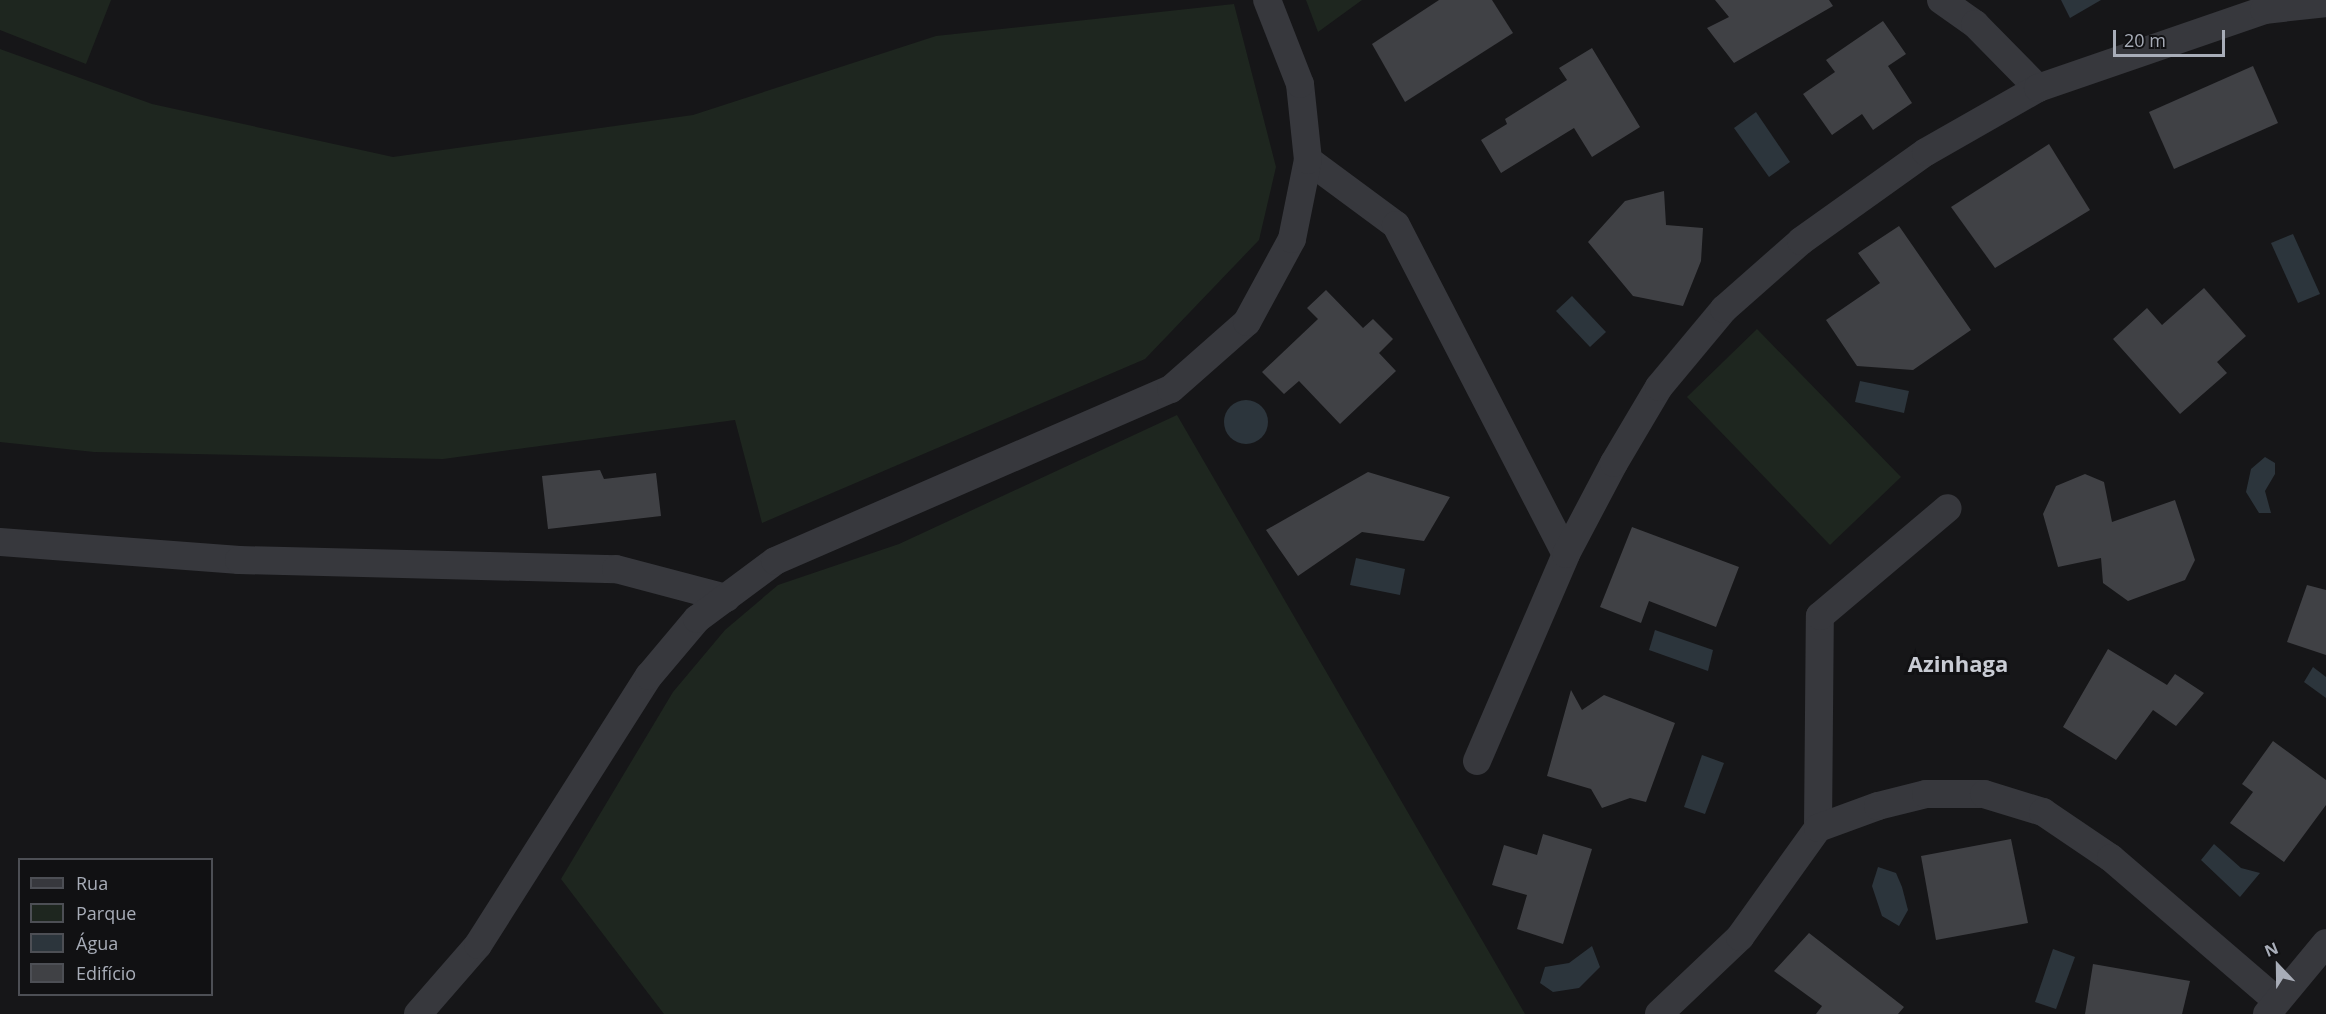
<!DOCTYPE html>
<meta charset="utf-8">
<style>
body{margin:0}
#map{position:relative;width:2326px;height:1014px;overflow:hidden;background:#161618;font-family:"Open Sans",sans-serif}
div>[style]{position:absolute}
.green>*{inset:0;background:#1e261f}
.water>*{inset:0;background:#2c353c}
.round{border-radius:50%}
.building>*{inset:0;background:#404145}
.street>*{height:28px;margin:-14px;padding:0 14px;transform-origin:14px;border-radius:14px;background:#37383d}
span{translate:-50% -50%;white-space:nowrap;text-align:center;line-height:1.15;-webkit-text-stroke:6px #111113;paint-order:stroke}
.neighbourhood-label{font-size:22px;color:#c9ccd4;font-weight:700}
.legend{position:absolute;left:18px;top:858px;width:195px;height:138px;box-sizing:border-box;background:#111113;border:2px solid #4d4f55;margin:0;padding:8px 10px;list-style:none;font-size:18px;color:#a8adb8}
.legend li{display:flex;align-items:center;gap:12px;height:30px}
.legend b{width:30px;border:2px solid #4d4f55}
.north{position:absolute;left:2248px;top:936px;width:60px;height:60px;-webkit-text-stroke:4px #111113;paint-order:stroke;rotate:338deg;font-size:16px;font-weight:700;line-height:24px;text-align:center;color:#a8adb8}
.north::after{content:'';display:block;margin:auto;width:21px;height:27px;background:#a8adb8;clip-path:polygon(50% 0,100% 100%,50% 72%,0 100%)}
.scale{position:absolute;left:2113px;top:30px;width:112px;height:27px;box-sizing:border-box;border:3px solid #a8adb8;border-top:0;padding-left:8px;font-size:18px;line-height:21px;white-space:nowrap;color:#a8adb8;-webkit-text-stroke:4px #111113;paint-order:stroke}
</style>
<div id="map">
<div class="green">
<div style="clip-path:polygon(0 0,111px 0,86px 64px,0 30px)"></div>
<div style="clip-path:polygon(1306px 0,1362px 0,1318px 32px)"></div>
<div style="clip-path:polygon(1234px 4px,1276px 167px,1259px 240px,1145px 359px,762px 523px,735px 420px,443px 459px,94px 452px,0 442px,0 49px,152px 104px,393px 157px,693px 115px,936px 36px)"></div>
<div style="clip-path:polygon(1757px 329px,1901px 477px,1830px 545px,1687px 397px)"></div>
<div style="clip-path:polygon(1177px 415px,1525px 1014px,664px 1014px,561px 879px,673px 692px,725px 630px,778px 585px,899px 544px)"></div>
</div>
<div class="water">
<div style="clip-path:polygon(2061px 0,2101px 0,2070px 18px)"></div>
<div style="clip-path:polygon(1756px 112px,1790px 162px,1769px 177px,1734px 128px)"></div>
<div style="clip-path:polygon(2293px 234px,2320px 294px,2298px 303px,2271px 243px)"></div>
<div style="clip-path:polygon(1572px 296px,1606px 332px,1590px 347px,1556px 311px)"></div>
<div style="clip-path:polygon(1860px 381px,1909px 391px,1904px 413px,1855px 402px)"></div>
<div class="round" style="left:1224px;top:400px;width:44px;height:44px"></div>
<div style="clip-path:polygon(2265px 457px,2275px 463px,2275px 474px,2265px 491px,2271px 513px,2259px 513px,2246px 492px,2251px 469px)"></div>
<div style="clip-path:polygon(1356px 558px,1405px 569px,1400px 595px,1350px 585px)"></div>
<div style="clip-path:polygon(1655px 630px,1713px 650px,1708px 671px,1649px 650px)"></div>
<div style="clip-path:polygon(2313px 667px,2326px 677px,2326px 698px,2304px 682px)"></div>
<div style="clip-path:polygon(1702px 755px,1724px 763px,1705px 814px,1684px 807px)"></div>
<div style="clip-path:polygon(2214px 844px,2241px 868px,2260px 873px,2240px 897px,2201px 860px)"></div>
<div style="clip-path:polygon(1878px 867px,1896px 873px,1902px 887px,1908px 910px,1899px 926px,1882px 916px,1872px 886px)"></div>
<div style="clip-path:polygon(1592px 946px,1600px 967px,1579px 988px,1553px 992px,1540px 983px,1545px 967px,1569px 963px)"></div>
<div style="clip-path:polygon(2053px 949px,2075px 957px,2056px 1009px,2035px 1002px)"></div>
</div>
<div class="building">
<div style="clip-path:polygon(1439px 0,1492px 0,1513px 33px,1405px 102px,1372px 44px)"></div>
<div style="clip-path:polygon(1715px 0,1829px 0,1833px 6px,1734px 63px,1707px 28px,1729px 17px)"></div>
<div style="clip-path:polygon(1883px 21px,1906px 54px,1888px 66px,1912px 103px,1873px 130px,1862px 114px,1832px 135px,1803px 94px,1835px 72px,1826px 60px)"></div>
<div style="clip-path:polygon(1592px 48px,1640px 127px,1592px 157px,1574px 128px,1501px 173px,1481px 140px,1507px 124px,1505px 119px,1567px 80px,1559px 68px)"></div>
<div style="clip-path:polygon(2253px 66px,2278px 123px,2174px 169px,2149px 112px)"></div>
<div style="clip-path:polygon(2049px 144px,2090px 210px,1995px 268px,1951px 207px)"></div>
<div style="clip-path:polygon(1664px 191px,1666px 225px,1703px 228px,1701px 261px,1683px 306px,1633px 296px,1588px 242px,1625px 201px)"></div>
<div style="clip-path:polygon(1899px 226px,1971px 330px,1913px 370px,1857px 366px,1826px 320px,1880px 283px,1858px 253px)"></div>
<div style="clip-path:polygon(2204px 288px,2246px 336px,2217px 362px,2227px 373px,2180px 414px,2113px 339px,2147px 308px,2162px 325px)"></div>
<div style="clip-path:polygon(1326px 290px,1363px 328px,1373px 319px,1393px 339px,1379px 353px,1396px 371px,1340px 424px,1299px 381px,1284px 394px,1262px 372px,1318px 319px,1307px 308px)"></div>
<div style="clip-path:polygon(600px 470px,604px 479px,656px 473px,661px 516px,548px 529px,542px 476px)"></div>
<div style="clip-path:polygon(1368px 472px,1450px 497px,1424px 541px,1362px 532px,1298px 576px,1266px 530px)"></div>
<div style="clip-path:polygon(2085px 474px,2104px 482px,2112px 522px,2175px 500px,2195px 560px,2185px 580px,2128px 601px,2103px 583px,2101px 558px,2058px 567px,2043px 514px,2056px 486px)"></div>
<div style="clip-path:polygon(1632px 527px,1739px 567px,1716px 627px,1649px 601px,1641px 623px,1600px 607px)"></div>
<div style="clip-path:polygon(2307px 585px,2326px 590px,2326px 655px,2287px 642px)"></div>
<div style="clip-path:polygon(2108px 649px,2167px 685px,2175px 674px,2204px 693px,2176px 726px,2153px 710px,2116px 760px,2063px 727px)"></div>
<div style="clip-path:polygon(1571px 690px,1582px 710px,1604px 695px,1675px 723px,1646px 802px,1630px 798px,1602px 808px,1591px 789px,1547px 776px)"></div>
<div style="clip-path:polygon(2273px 741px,2326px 780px,2326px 805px,2284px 862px,2230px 823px,2253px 792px,2242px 784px)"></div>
<div style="clip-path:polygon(1543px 834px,1592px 849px,1563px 944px,1517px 929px,1527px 895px,1492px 885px,1504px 845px,1537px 855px)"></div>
<div style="clip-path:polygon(2011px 839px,2028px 923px,1936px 940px,1921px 856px)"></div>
<div style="clip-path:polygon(1809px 933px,1904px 1007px,1898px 1014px,1816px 1014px,1822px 1006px,1774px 971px)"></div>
<div style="clip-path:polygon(2093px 964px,2190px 981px,2182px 1014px,2085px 1014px)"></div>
</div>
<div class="street">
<div style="left:1941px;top:0;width:42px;rotate:35.2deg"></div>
<div style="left:1975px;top:24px;width:90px;rotate:45.5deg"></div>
<div style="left:1308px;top:160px;width:109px;rotate:36.5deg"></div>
<div style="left:1396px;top:225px;width:370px;rotate:62.7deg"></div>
<div style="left:0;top:542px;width:240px;rotate:4.3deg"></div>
<div style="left:239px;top:560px;width:377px;rotate:1.4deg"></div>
<div style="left:616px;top:569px;width:114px;rotate:14.8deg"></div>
<div style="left:1477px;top:761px;width:225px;rotate:-66.7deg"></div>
<div style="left:1566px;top:554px;width:103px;rotate:-62.2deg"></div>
<div style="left:1614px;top:463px;width:88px;rotate:-59.4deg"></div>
<div style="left:1659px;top:387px;width:102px;rotate:-50.2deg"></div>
<div style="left:1724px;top:309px;width:103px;rotate:-41.4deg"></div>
<div style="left:1801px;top:241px;width:153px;rotate:-35.5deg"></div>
<div style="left:1926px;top:152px;width:129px;rotate:-29.7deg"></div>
<div style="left:2038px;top:88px;width:239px;rotate:-19deg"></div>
<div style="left:2264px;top:10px;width:62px;rotate:-6.4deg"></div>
<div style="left:1818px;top:828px;width:212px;rotate:-89.5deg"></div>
<div style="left:1820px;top:616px;width:167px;rotate:-40.2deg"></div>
<div style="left:418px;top:1014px;width:91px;rotate:-49deg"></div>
<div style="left:478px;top:945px;width:319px;rotate:-57.6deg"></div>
<div style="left:649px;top:676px;width:75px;rotate:-49.9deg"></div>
<div style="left:697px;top:619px;width:97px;rotate:-36.6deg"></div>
<div style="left:775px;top:561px;width:432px;rotate:-23.5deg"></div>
<div style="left:1171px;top:389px;width:101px;rotate:-41.4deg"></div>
<div style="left:1247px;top:322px;width:94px;rotate:-61.5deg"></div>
<div style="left:1292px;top:239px;width:81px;rotate:-78.6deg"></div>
<div style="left:1308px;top:160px;width:76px;rotate:-96deg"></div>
<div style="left:1300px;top:84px;width:90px;rotate:-111.4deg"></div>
<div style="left:1659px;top:1014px;width:112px;rotate:-43.5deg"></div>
<div style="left:1740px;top:937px;width:134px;rotate:-54.4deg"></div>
<div style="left:1818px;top:828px;width:64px;rotate:-20.1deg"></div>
<div style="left:1878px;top:806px;width:49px;rotate:-14deg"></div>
<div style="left:1926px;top:794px;width:58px"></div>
<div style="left:1984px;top:794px;width:62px;rotate:17deg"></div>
<div style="left:2043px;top:812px;width:82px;rotate:34.1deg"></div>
<div style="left:2111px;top:858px;width:219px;rotate:40.7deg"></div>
<div style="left:2267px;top:1014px;width:92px;rotate:-50.3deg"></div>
</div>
<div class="neighbourhood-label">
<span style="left:1958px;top:664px">Azinhaga</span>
</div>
<ul class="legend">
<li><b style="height:8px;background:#37383d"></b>Rua</li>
<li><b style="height:16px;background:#1e261f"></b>Parque</li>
<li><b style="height:16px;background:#2c353c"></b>Água</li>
<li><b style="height:16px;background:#404145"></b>Edifício</li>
</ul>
<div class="north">N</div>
<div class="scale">20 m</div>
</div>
